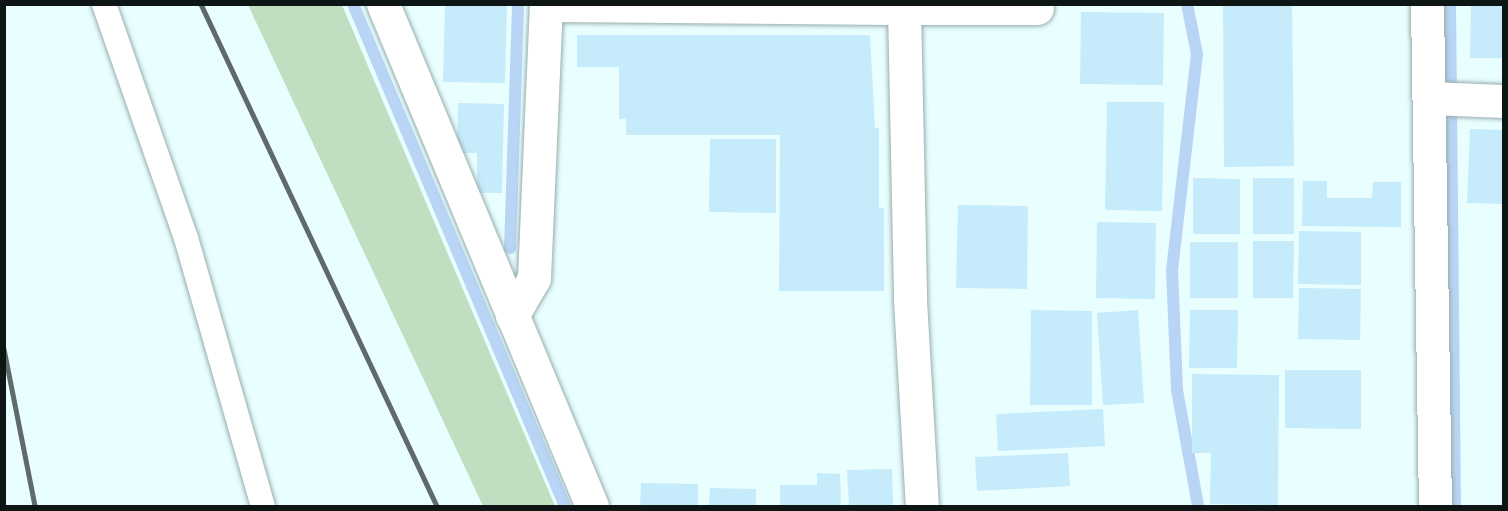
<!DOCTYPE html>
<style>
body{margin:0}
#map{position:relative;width:1508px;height:511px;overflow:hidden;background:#e8feff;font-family:"Work Sans",sans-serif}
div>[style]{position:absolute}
.green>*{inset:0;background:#c0dec0}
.stream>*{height:12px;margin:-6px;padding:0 6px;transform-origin:6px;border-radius:6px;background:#b8d5f5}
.building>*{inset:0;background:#c6ebfa}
.roads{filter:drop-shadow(0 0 2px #98adad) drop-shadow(0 0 2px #98adad)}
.service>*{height:24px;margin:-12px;padding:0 12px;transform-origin:12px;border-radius:12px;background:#fff}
.minor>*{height:33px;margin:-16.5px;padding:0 16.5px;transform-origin:16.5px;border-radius:16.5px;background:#fff}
.rail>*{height:4.5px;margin:-2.25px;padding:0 2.25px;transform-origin:2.25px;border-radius:2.25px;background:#5e6a6b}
span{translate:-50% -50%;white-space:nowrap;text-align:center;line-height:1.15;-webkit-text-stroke:6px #e8feff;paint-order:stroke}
.frame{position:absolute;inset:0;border:6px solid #0e1515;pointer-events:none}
</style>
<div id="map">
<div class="green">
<div style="clip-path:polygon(248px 5px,342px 5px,555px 506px,483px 506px)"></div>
</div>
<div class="stream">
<div style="left:353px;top:4px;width:545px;rotate:67.11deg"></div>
<div style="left:1187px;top:4px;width:51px;rotate:78.7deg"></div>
<div style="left:1197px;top:54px;width:217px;rotate:96.6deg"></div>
<div style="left:1172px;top:270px;width:120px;rotate:87.6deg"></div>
<div style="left:1177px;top:390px;width:118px;rotate:79.7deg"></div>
<div style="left:1450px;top:4px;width:502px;rotate:89.43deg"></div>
<div style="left:510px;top:248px;width:244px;rotate:-88.1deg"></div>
</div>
<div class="building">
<div style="clip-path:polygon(445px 4px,507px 4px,505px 83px,443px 82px)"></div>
<div style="clip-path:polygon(1223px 4px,1292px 4px,1294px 166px,1224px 167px)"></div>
<div style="clip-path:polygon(1471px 4px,1504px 4px,1504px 58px,1470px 58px)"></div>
<div style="clip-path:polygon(1081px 12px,1164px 13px,1163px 85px,1080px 84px)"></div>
<div style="clip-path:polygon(577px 35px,870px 35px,875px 128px,879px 128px,879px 208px,884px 208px,884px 291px,779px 291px,780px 135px,626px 135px,626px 119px,619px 119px,619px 67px,577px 67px)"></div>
<div style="clip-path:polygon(1107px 102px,1164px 102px,1162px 211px,1105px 210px)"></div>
<div style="clip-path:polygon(458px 103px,504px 104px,502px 193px,477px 193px,477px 153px,457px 153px)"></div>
<div style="clip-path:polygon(1470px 129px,1504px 130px,1504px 204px,1467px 203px)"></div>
<div style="clip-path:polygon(710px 139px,776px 139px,776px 213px,709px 212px)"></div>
<div style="clip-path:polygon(1193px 178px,1240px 179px,1240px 234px,1193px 234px)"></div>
<div style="clip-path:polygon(1253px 178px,1294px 178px,1294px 234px,1253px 234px)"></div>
<div style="clip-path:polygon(1303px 181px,1327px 181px,1327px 198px,1372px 198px,1373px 182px,1401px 182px,1401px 227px,1302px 226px)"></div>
<div style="clip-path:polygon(958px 205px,1028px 206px,1027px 289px,956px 288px)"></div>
<div style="clip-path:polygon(1097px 222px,1156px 223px,1155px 299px,1096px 298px)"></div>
<div style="clip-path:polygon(1299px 231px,1361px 232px,1361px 285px,1298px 284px)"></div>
<div style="clip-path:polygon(1253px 241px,1294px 241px,1293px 298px,1253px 298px)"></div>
<div style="clip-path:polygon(1190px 242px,1238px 242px,1238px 298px,1190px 298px)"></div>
<div style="clip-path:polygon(1299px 288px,1361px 289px,1360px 340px,1298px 339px)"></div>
<div style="clip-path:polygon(1031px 310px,1092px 311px,1092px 405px,1030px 405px)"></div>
<div style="clip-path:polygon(1138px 310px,1144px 403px,1103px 405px,1097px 313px)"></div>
<div style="clip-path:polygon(1190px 310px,1238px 310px,1237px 368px,1189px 368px)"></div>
<div style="clip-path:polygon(1285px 370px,1361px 370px,1361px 429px,1285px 428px)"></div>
<div style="clip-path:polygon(1192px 374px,1279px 375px,1278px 505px,1210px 504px,1211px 453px,1192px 453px)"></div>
<div style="clip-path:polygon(1103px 409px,1105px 446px,998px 451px,996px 414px)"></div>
<div style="clip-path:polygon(1068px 453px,1070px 486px,977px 491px,975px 457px)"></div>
<div style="clip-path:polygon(892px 469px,893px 506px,849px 506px,847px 470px)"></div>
<div style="clip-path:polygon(817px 473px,840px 474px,841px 506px,780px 506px,780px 485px,817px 485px)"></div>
<div style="clip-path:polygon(641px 483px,698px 484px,698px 506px,640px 506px)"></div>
<div style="clip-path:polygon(710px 488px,756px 489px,756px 506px,709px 506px)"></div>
</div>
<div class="roads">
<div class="service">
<div style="left:104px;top:4px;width:248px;rotate:70.7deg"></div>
<div style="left:186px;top:238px;width:279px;rotate:74deg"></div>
</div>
<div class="minor">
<div style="left:383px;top:4px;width:544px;rotate:67.4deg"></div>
<div style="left:1427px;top:4px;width:502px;rotate:89.09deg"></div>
<div style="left:546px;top:5px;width:358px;rotate:0.5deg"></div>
<div style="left:904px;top:8px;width:292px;rotate:88.8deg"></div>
<div style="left:910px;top:300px;width:206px;rotate:86.7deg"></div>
<div style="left:904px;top:8px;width:133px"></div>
<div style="left:1429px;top:98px;width:75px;rotate:2.3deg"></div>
<div style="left:512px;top:316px;width:44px;rotate:-59.9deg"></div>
<div style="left:534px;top:278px;width:274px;rotate:-87.5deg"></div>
</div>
</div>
<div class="rail">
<div style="left:201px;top:4px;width:555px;rotate:64.82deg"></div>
<div style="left:4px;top:349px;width:160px;rotate:78.8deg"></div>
</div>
<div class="frame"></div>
</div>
